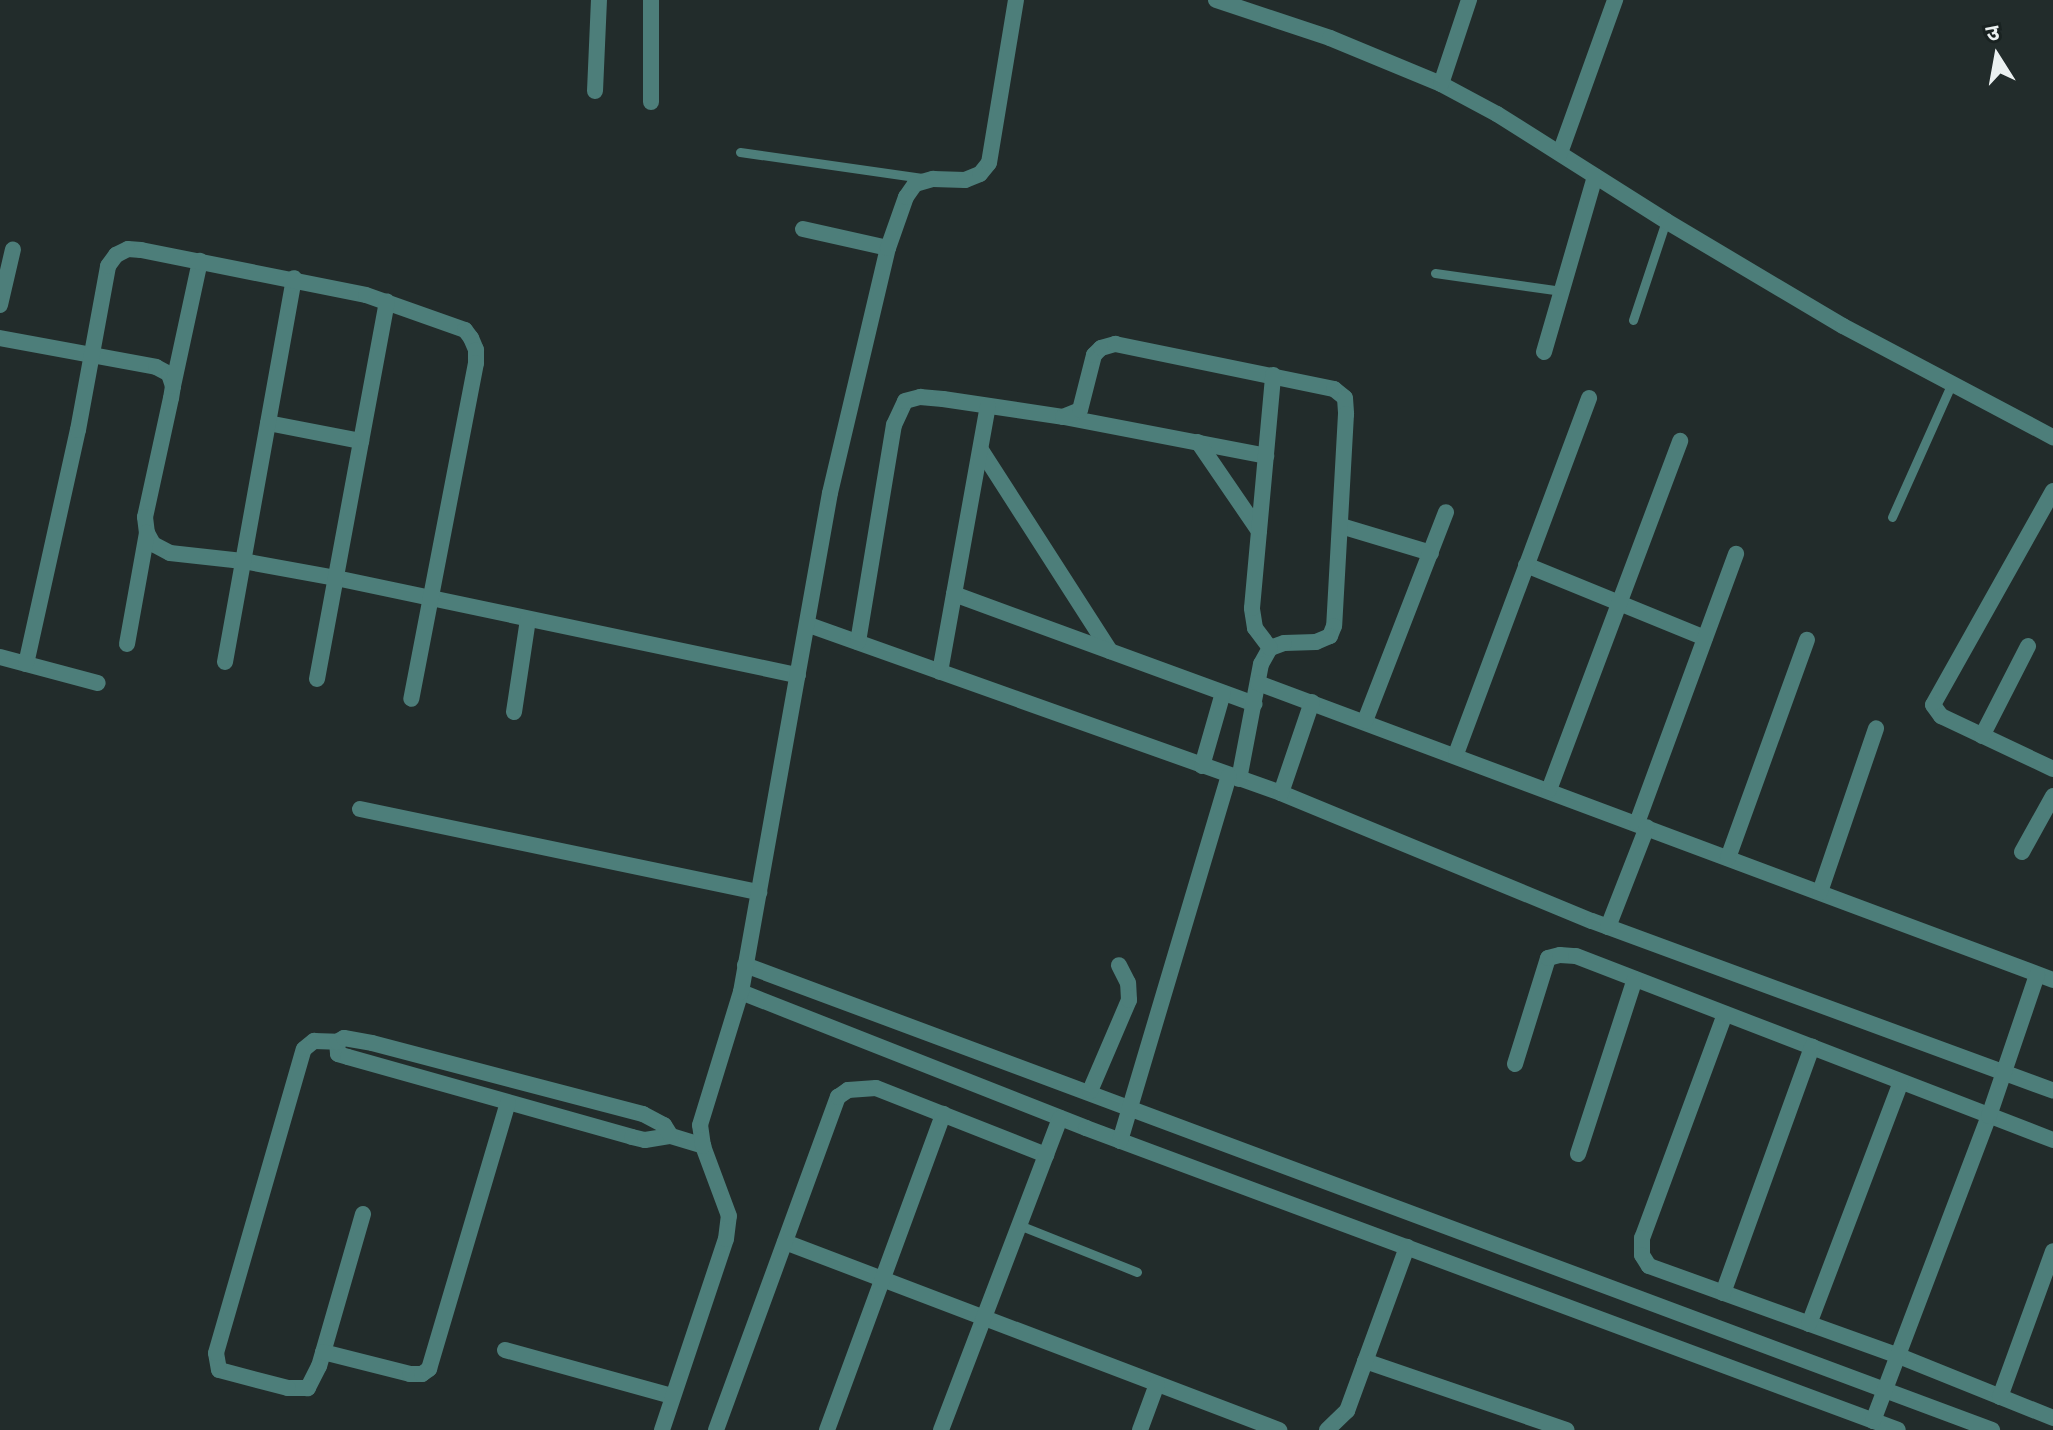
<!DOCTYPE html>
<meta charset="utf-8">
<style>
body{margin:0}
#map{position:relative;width:2053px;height:1430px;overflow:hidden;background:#222c2b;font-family:"Source Serif 4","Noto Sans Devanagari",serif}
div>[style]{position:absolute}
.service>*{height:9px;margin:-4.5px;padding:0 4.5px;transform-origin:4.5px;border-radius:4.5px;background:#4d7e7a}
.minor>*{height:16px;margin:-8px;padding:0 8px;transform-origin:8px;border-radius:8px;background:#4d7e7a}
span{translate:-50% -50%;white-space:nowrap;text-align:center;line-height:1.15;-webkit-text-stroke:6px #192221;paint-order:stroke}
.north{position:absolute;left:1957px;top:16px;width:80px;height:80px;-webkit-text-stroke:6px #192221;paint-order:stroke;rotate:349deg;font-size:22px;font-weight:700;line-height:32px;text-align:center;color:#ebf1f1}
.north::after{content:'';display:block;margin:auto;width:28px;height:36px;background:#ebf1f1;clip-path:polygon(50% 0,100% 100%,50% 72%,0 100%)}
</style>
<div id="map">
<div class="service">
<div style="left:740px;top:152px;width:184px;rotate:8.1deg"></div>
<div style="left:1435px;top:273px;width:128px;rotate:8.1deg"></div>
<div style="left:1633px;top:320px;width:104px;rotate:-71.6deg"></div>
<div style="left:1892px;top:517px;width:145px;rotate:-65.9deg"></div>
<div style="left:1019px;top:1225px;width:127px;rotate:21.7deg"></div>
</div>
<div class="minor">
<div style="left:651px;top:0;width:102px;rotate:90deg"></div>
<div style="left:1216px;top:0;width:120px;rotate:18.4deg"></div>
<div style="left:1330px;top:38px;width:120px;rotate:22.5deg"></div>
<div style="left:1441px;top:84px;width:64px;rotate:28.2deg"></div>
<div style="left:1497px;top:114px;width:200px;rotate:32.3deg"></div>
<div style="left:1666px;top:221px;width:206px;rotate:30.7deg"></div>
<div style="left:1843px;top:326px;width:238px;rotate:27.9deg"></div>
<div style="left:1441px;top:84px;width:89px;rotate:-71.6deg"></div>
<div style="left:595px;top:91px;width:91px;rotate:-87.5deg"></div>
<div style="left:1560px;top:153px;width:163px;rotate:-70.2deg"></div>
<div style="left:803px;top:229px;width:87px;rotate:12.6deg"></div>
<div style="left:0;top:305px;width:57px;rotate:-76.9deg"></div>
<div style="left:0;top:338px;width:159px;rotate:10.5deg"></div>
<div style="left:156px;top:367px;width:15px;rotate:28deg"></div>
<div style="left:169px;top:374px;width:13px;rotate:72deg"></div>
<div style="left:173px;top:386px;width:12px;rotate:99deg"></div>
<div style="left:171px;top:398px;width:122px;rotate:102.3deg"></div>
<div style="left:145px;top:517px;width:16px;rotate:83deg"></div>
<div style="left:147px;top:533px;width:13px;rotate:61deg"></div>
<div style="left:153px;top:544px;width:19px;rotate:28deg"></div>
<div style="left:170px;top:553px;width:73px;rotate:6.3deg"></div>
<div style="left:243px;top:561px;width:95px;rotate:10.4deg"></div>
<div style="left:336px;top:578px;width:472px;rotate:11.9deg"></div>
<div style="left:1544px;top:352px;width:183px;rotate:-73.8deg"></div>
<div style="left:173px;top:386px;width:128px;rotate:-77.8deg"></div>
<div style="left:1064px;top:417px;width:206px;rotate:10.9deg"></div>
<div style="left:268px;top:423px;width:95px;rotate:11deg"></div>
<div style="left:1198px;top:442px;width:108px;rotate:55.6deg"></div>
<div style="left:981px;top:450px;width:239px;rotate:57.3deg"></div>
<div style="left:2053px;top:491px;width:245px;rotate:119.3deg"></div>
<div style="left:1933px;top:705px;width:14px;rotate:54deg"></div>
<div style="left:1941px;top:716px;width:124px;rotate:25.3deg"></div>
<div style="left:1341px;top:526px;width:94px;rotate:16.7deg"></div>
<div style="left:1526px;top:565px;width:193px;rotate:22.2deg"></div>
<div style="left:954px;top:594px;width:320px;rotate:20.1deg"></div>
<div style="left:809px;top:625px;width:501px;rotate:19.59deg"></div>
<div style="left:1281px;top:793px;width:336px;rotate:22.4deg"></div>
<div style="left:1592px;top:921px;width:491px;rotate:20.2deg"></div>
<div style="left:858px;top:642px;width:220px;rotate:-80.6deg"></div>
<div style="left:894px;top:425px;width:26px;rotate:-65deg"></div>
<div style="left:905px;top:401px;width:16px;rotate:-15deg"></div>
<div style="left:920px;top:397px;width:23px;rotate:5deg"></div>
<div style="left:943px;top:399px;width:121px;rotate:8.5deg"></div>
<div style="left:1063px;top:417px;width:18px;rotate:-22deg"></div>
<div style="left:1080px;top:410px;width:57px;rotate:-75.7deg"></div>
<div style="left:1094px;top:355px;width:10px;rotate:-45deg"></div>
<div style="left:1101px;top:348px;width:15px;rotate:-16deg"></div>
<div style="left:1115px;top:344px;width:224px;rotate:11.6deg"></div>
<div style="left:1334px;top:389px;width:14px;rotate:39deg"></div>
<div style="left:1345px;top:398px;width:16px;rotate:86deg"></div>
<div style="left:1346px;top:414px;width:212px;rotate:93.2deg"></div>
<div style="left:1334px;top:626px;width:11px;rotate:112deg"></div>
<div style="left:1330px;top:636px;width:15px;rotate:157deg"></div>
<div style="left:1316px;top:642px;width:32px;rotate:178deg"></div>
<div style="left:1284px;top:643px;width:15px;rotate:160deg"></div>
<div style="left:1270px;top:648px;width:18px;rotate:119deg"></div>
<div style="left:1261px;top:664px;width:117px;rotate:100.8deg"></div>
<div style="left:127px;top:644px;width:113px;rotate:-79.8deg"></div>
<div style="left:1270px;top:648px;width:25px;rotate:-127deg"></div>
<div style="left:1255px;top:628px;width:20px;rotate:-99deg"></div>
<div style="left:1252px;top:608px;width:234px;rotate:-84.8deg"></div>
<div style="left:0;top:657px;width:101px;rotate:14.9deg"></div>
<div style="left:225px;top:662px;width:390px;rotate:-79.8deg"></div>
<div style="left:26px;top:664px;width:240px;rotate:-77.5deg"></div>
<div style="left:78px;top:430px;width:167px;rotate:-79.6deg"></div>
<div style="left:108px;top:266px;width:14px;rotate:-54deg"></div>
<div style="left:116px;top:255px;width:13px;rotate:-27deg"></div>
<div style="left:128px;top:249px;width:13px;rotate:4deg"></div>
<div style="left:141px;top:250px;width:229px;rotate:11.3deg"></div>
<div style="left:366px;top:295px;width:105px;rotate:19.5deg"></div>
<div style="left:465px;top:330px;width:10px;rotate:53deg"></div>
<div style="left:471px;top:338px;width:13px;rotate:67deg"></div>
<div style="left:476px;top:350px;width:13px;rotate:90deg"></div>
<div style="left:476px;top:363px;width:342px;rotate:100.9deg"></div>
<div style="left:940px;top:672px;width:270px;rotate:-79.8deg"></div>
<div style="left:317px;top:679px;width:384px;rotate:-79.5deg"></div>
<div style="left:1258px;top:683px;width:849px;rotate:20.48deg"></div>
<div style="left:514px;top:712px;width:94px;rotate:-81.4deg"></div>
<div style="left:1365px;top:721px;width:224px;rotate:-68.8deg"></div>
<div style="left:1982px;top:736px;width:101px;rotate:-62.9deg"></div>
<div style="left:1456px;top:754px;width:380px;rotate:-69.5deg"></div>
<div style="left:1202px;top:766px;width:76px;rotate:-74deg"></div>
<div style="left:1549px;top:790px;width:373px;rotate:-69.4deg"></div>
<div style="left:1281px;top:793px;width:96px;rotate:-71.2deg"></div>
<div style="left:360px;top:809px;width:408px;rotate:11.8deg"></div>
<div style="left:1637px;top:823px;width:287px;rotate:-69.8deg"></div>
<div style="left:2022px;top:852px;width:64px;rotate:-61deg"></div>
<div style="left:1728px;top:858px;width:232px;rotate:-70.1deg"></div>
<div style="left:1820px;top:892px;width:173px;rotate:-71.1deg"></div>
<div style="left:1608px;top:927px;width:107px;rotate:-68.7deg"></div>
<div style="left:745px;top:965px;width:1331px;rotate:20.45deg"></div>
<div style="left:741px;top:992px;width:371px;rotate:21.5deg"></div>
<div style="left:1086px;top:1128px;width:866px;rotate:20.4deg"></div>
<div style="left:1725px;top:1014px;width:239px;rotate:110.3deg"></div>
<div style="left:1642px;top:1238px;width:17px;rotate:90deg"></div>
<div style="left:1642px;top:1255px;width:13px;rotate:58deg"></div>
<div style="left:1649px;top:1266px;width:266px;rotate:19.8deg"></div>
<div style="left:1899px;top:1356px;width:166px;rotate:21.9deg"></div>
<div style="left:337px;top:1042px;width:12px;rotate:85deg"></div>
<div style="left:338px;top:1054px;width:10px;rotate:17deg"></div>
<div style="left:348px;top:1057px;width:295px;rotate:15.7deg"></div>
<div style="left:632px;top:1137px;width:13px;rotate:13deg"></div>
<div style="left:645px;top:1140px;width:26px;rotate:-9deg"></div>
<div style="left:671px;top:1136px;width:34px;rotate:17deg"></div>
<div style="left:1515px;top:1064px;width:111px;rotate:-72.7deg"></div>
<div style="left:1548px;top:958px;width:12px;rotate:-14deg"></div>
<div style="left:1560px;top:955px;width:16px;rotate:4deg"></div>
<div style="left:1576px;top:956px;width:511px;rotate:21.09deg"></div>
<div style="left:1090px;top:1091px;width:99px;rotate:-66.8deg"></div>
<div style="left:1129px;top:1000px;width:17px;rotate:-93deg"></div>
<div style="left:1128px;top:983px;width:20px;rotate:-117deg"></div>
<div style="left:1120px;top:1141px;width:381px;rotate:-73.4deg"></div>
<div style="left:1578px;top:1154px;width:184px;rotate:-72deg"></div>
<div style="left:363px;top:1214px;width:158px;rotate:106.1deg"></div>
<div style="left:319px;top:1366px;width:25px;rotate:117deg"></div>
<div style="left:308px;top:1388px;width:20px;rotate:180deg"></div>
<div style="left:288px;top:1388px;width:71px;rotate:-165.4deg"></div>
<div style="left:219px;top:1370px;width:17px;rotate:-100deg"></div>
<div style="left:216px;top:1353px;width:316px;rotate:-73.9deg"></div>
<div style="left:304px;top:1049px;width:13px;rotate:-39deg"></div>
<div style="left:314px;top:1041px;width:23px;rotate:2deg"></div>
<div style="left:337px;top:1042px;width:8px;rotate:-30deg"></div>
<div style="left:344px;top:1038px;width:28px;rotate:10deg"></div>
<div style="left:372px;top:1043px;width:280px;rotate:14.7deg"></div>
<div style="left:643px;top:1114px;width:24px;rotate:28deg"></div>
<div style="left:664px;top:1125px;width:13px;rotate:58deg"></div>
<div style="left:785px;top:1242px;width:529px;rotate:20.84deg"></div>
<div style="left:1723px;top:1293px;width:262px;rotate:-70.1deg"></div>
<div style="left:1809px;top:1324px;width:259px;rotate:-69.2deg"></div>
<div style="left:505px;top:1350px;width:173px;rotate:15.4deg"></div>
<div style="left:323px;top:1352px;width:90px;rotate:14.2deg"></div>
<div style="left:410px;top:1374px;width:12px"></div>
<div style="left:422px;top:1374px;width:9px;rotate:-36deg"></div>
<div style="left:429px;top:1369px;width:278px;rotate:-73.5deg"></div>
<div style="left:1365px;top:1361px;width:213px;rotate:18.9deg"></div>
<div style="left:2000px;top:1397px;width:155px;rotate:-70deg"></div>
<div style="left:1873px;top:1421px;width:326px;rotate:-69.2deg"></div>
<div style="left:1989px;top:1116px;width:149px;rotate:-71.2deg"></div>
<div style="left:662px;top:1430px;width:201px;rotate:-71.5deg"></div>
<div style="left:726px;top:1239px;width:23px;rotate:-83deg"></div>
<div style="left:729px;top:1216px;width:75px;rotate:-110.4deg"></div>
<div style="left:703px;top:1146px;width:21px;rotate:-98deg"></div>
<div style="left:700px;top:1125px;width:139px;rotate:-72.9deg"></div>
<div style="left:741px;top:992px;width:507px;rotate:-79.89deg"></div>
<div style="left:830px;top:493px;width:252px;rotate:-76.7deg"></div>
<div style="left:888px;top:248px;width:54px;rotate:-70.6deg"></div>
<div style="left:906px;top:197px;width:16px;rotate:-55deg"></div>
<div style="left:915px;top:184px;width:19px;rotate:-16deg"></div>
<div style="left:933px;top:179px;width:32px;rotate:2deg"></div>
<div style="left:965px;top:180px;width:16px;rotate:-22deg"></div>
<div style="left:980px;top:174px;width:14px;rotate:-51deg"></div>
<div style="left:989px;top:163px;width:165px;rotate:-80.6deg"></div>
<div style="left:716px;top:1430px;width:355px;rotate:-69.9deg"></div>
<div style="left:838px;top:1097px;width:12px;rotate:-35deg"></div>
<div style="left:848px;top:1090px;width:28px;rotate:-4deg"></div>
<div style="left:876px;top:1088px;width:183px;rotate:21.5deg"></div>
<div style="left:827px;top:1430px;width:337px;rotate:-69.8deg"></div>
<div style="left:941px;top:1430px;width:334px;rotate:-69.1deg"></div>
<div style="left:1140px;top:1430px;width:49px;rotate:-69.7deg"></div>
<div style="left:1327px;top:1430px;width:28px;rotate:-44deg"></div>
<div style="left:1347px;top:1411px;width:175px;rotate:-69.9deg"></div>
</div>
<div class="north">उ</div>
</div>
